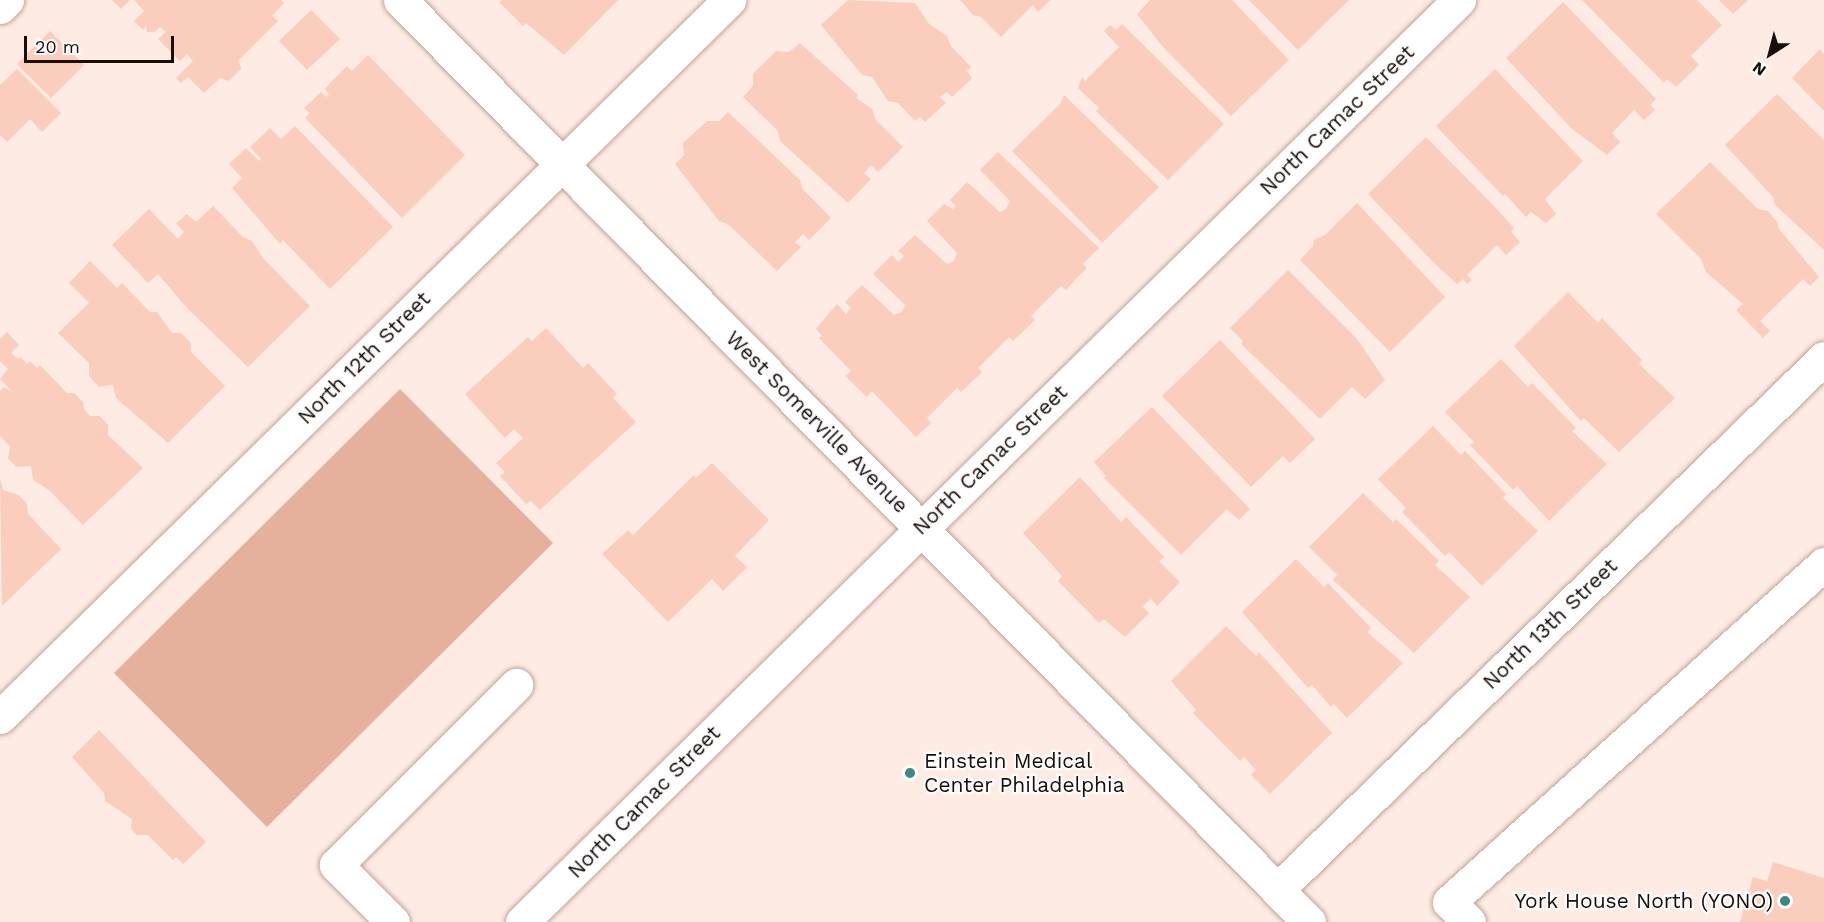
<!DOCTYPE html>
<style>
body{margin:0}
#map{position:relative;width:1824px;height:922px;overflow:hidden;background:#feebe3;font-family:"Work Sans",sans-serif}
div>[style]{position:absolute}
.green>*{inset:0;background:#e6b19c}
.building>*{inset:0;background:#fbcdbc}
.roads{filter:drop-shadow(0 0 2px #c0a397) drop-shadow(0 0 2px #c0a397)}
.minor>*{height:33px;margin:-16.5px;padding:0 16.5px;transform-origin:16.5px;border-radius:16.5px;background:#fff}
.dots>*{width:16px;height:16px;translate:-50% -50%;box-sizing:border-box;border:3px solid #fdfdfd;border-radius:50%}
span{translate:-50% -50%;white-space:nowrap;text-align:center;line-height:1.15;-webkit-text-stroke:4.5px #fdfdfd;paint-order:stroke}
.street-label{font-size:21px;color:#180e0a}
.poi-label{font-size:21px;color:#180e0a}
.left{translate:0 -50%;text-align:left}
.right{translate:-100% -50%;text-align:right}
.north{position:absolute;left:1740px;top:24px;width:60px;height:60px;-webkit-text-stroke:4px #fdfdfd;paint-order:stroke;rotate:216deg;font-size:16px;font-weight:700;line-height:24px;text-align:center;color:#180e0a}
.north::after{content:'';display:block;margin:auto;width:21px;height:27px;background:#180e0a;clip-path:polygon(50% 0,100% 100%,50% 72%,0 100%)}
.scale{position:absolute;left:24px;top:36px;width:150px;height:27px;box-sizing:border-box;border:3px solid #180e0a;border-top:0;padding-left:8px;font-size:18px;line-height:21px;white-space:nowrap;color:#180e0a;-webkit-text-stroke:4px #fdfdfd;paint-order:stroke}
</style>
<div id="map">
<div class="green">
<div style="clip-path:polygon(400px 389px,553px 543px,267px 827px,114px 673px)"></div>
</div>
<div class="building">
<div style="clip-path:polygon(112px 0,130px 0,121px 9px)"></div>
<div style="clip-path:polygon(134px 0,281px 0,284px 3px,272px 16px,278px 21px,239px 60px,241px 69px,229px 81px,220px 78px,204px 93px,188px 77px,181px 83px,176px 78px,193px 61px,187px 54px,180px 61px,158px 39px,166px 32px,160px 27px,155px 32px,147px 32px,146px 26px,143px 30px,134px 21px,144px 11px)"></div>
<div style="clip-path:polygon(502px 0,618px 0,564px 55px,526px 23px,523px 26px,499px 2px)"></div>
<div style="clip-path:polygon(848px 0,915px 3px,929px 24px,947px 36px,951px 46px,971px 67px,967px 71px,972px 78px,952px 97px,947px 92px,940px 97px,946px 103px,925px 122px,920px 117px,915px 121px,898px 103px,888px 101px,872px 77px,862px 75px,821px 25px)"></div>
<div style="clip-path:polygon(960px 0,1050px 0,1038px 12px,1033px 5px,1001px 37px,981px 17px,973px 15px)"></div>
<div style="clip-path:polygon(1150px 0,1232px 0,1289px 60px,1231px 116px,1162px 46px,1137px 14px)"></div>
<div style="clip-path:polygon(1249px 0,1349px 0,1298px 50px)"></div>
<div style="clip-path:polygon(1582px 0,1697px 0,1722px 25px,1691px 56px,1699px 65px,1676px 87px,1667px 79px,1664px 83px)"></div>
<div style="clip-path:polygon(1719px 0,1748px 0,1733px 14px)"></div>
<div style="clip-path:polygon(1563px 2px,1656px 99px,1650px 105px,1655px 110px,1644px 120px,1634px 110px,1612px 133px,1620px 142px,1607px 155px,1572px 129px,1506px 58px)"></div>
<div style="clip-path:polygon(311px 10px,340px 39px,307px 70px,279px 41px)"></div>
<div style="clip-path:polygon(1122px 24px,1224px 124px,1168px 180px,1096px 111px,1099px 108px,1078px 88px,1082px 77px,1085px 81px,1119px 47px,1104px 31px,1110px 25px,1116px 30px)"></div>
<div style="clip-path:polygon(50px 31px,84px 65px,51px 98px,17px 64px)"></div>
<div style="clip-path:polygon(800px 43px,858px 95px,856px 98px,872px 109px,876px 120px,903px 147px,878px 172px,871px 165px,864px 173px,871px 179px,848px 203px,780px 141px,777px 130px,743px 97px,753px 86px,753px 74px,776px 51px,789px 52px)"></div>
<div style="clip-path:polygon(1820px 49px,1824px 54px,1824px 111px,1792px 78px)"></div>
<div style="clip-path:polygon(368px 55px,465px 155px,402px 218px,305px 118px,310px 113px,304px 108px,321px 92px,326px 97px,329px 94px,325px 89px,331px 82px,347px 66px,352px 71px)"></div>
<div style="clip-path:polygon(17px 69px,61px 113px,42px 132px,30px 119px,7px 142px,0 135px,0 85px)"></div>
<div style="clip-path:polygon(1495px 69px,1583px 161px,1545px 199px,1556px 214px,1546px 223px,1531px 212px,1526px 217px,1505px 194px,1503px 196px,1436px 126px)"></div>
<div style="clip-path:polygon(1777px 94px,1824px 140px,1824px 250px,1775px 205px,1773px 197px,1725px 145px)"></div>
<div style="clip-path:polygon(1064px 95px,1159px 187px,1102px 243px,1012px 151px,1060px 104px)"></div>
<div style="clip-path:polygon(728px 112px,800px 180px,802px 188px,831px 218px,809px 240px,803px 234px,795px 242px,801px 247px,777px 271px,728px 224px,719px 221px,675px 164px,684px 155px,683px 143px,707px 121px,719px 121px)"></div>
<div style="clip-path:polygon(295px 126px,393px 227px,330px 289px,283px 240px,280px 244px,232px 188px,242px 178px,229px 164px,246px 148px,259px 161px,261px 159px,250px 147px,270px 128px,281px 139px)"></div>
<div style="clip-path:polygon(1426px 137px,1493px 205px,1514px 228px,1511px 232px,1520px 242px,1506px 255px,1497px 245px,1467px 275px,1472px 280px,1467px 284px,1463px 279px,1457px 284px,1434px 263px,1368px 194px)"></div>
<div style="clip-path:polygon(998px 152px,1099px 248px,1083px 264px,1087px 268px,1076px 279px,1066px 290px,1061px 286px,1031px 316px,1035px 320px,1013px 341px,1009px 337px,978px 368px,982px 372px,961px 392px,957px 388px,927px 418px,931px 423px,916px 437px,872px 391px,867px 397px,845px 376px,851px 371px,819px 338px,822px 336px,816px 329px,837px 304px,846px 314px,851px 308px,845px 302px,862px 285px,894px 315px,902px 312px,905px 305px,873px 274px,892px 255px,898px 262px,904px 256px,898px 251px,915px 235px,947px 264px,954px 261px,957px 253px,927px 221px,944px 204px,953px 209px,956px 206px,950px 200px,967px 182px,1000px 212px,1006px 209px,1010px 201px,980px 170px)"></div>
<div style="clip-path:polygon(1710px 162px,1758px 209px,1768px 211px,1777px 222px,1779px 229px,1819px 277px,1810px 286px,1803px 279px,1760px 321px,1770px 331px,1763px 338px,1736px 310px,1743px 304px,1706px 272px,1701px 259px,1656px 214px)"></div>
<div style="clip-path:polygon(1357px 203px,1445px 297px,1390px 352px,1300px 260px,1313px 246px,1314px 240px,1325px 235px)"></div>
<div style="clip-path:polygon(213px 206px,243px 237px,252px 241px,263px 258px,310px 306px,248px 367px,187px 308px,158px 274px,148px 283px,112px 245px,149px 209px,178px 239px,184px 232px,176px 223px,187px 214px,196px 222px)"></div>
<div style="clip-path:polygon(90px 261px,117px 288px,122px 283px,150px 312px,157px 312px,172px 333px,181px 333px,191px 343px,191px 352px,225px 386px,168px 443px,116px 398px,113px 385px,99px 387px,89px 376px,89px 363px,58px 333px,89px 303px,69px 283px)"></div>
<div style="clip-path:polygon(1288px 270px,1357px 339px,1385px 380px,1365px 399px,1352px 387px,1320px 419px,1241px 344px,1243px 341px,1230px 328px)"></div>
<div style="clip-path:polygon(1568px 292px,1598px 323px,1602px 318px,1642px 360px,1639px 364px,1675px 398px,1619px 452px,1584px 418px,1581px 421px,1514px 346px)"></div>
<div style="clip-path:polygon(546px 328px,583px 368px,588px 363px,617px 394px,613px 398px,636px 422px,540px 510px,531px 501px,526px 504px,500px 476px,505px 472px,496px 463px,523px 438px,514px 429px,505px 438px,465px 394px,528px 337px,532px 341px)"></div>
<div style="clip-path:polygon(7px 332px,19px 345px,11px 353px,18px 359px,20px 357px,27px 364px,30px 361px,37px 368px,40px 365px,67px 393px,74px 393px,83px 402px,84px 409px,90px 416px,100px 416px,108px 425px,108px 435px,143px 468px,83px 525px,49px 490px,33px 480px,31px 466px,16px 467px,8px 458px,10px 446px,0 436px,0 391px,4px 387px,12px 392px,0 379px,8px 369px,0 361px,0 339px)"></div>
<div style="clip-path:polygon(1220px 340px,1315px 439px,1290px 463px,1283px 456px,1251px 487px,1162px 396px)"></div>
<div style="clip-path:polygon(1501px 359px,1528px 387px,1532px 383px,1576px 428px,1572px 431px,1607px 464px,1549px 521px,1517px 486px,1513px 490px,1470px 445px,1474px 442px,1445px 412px)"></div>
<div style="clip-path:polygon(1152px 407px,1250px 509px,1239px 520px,1227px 509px,1181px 555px,1104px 478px,1106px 476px,1094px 462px)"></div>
<div style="clip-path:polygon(1433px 426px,1461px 455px,1465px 451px,1506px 494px,1503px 498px,1538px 531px,1482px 586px,1449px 552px,1445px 556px,1402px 512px,1406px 508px,1378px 479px)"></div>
<div style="clip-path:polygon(712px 463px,769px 520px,735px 556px,747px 567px,723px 591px,712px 579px,668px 622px,602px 554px,628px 530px,633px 535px,694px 475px,696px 478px)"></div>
<div style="clip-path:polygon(1080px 477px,1121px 522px,1126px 517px,1164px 557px,1159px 561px,1180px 582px,1157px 606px,1151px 599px,1146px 603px,1143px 607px,1149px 613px,1125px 637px,1104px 619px,1099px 623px,1058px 581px,1062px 576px,1023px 533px)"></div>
<div style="clip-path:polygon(0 478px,3px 490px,19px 495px,27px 504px,28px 514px,61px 549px,2px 606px)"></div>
<div style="clip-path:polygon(1363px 493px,1393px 522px,1396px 519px,1439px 561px,1435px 565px,1470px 597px,1414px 653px,1333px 580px,1337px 575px,1309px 547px)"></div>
<div style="clip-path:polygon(1296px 559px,1324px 587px,1328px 583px,1371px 628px,1367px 632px,1403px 663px,1347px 718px,1334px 704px,1331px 707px,1312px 685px,1308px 688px,1242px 612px)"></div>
<div style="clip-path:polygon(1226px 626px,1256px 656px,1259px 652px,1332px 733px,1270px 794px,1251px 775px,1256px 770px,1244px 757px,1240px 761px,1193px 713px,1196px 710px,1171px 681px)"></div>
<div style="clip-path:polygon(99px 730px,206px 842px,183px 864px,176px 857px,173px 860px,148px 835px,137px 835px,131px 829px,132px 819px,105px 801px,104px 793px,72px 757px)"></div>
<div style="clip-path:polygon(1773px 862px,1824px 878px,1824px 922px,1740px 922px,1753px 877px,1767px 881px)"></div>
</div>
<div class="roads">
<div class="minor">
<div style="left:400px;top:0;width:1295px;rotate:45.41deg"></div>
<div style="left:0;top:7px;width:10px;rotate:-45deg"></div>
<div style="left:0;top:717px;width:1023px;rotate:-44.52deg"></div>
<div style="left:1277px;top:890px;width:763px;rotate:-44.2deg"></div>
<div style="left:393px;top:922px;width:81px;rotate:-135deg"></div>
<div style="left:336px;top:865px;width:255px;rotate:-45deg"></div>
<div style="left:522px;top:922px;width:1315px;rotate:-44.54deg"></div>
<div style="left:1469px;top:922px;width:28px;rotate:-135deg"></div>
<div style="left:1449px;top:902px;width:505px;rotate:-42.03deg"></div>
</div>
</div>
<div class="dots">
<div style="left:910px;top:773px;background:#3f8785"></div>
<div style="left:1785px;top:901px;background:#3f8785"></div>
</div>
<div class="street-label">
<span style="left:1337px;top:120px;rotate:-44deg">North Camac Street</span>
<span style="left:364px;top:358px;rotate:-45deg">North 12th Street</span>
<span style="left:817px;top:422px;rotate:45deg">West Somerville Avenue</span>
<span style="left:990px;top:460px;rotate:-44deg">North Camac Street</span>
<span style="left:1550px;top:624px;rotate:-44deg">North 13th Street</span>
<span style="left:644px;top:802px;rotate:-45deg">North Camac Street</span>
</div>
<div class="poi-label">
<span class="left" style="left:924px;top:773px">Einstein Medical<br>Center Philadelphia</span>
<span class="right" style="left:1773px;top:901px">York House North (YONO)</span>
</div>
<div class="north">N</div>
<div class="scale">20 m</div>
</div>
